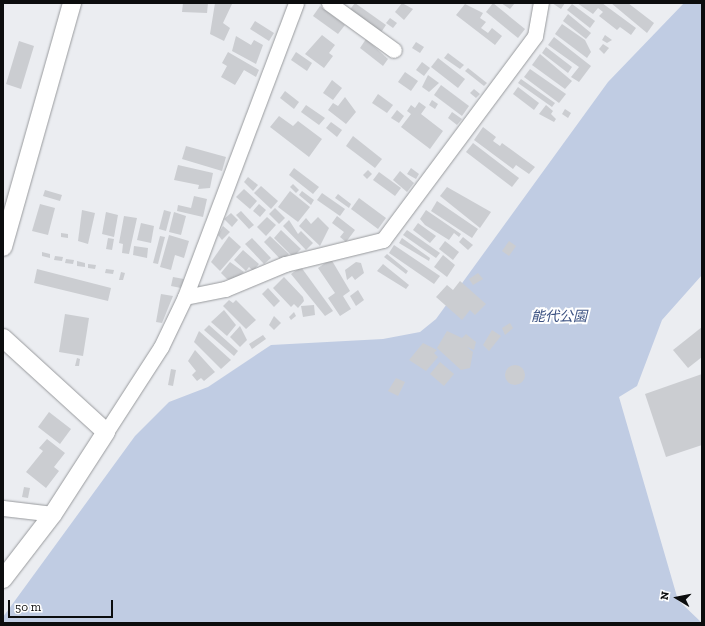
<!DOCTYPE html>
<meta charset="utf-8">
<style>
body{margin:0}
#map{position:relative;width:705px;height:626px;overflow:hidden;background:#ebedf1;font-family:"Zilla Slab","Noto Sans JP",serif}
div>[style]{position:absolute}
.green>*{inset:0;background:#c0cce3}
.building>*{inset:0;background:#cbcdd1}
.round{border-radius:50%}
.roads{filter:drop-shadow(0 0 1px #989a9d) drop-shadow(0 0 1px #989a9d)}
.minor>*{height:15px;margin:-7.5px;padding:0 7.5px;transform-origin:7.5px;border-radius:7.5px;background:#fff}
.tertiary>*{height:18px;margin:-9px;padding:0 9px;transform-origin:9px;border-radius:9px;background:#fff}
span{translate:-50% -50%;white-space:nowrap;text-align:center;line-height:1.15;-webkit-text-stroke:4px #fff;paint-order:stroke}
.park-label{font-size:14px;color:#3c5282;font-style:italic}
.frame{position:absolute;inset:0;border:4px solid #0c0d0e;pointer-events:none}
.north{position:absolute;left:657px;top:578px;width:40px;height:40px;-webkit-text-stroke:3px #fff;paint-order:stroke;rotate:280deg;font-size:11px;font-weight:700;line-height:16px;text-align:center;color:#0c0d0e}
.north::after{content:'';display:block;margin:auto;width:14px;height:18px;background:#0c0d0e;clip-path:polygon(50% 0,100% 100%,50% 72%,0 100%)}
.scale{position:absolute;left:8px;top:600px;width:105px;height:18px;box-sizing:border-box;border:2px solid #0c0d0e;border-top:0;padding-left:5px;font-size:12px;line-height:14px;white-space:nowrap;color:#0c0d0e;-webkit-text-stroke:3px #fff;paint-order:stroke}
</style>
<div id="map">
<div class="green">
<div style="clip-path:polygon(684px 3px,702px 3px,702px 275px,662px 320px,637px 386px,619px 397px,678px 600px,702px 623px,3px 623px,3px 617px,135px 436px,169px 402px,208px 387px,271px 345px,383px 339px,420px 332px,436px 319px,608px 82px)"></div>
</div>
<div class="building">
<div style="clip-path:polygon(183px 3px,208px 3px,207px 13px,182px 12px)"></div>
<div style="clip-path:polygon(215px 3px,232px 4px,223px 23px,230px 28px,224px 41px,210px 34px)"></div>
<div style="clip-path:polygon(355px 3px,386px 25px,378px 37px,348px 12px)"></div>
<div style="clip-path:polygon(402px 3px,413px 9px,404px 20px,395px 12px)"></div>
<div style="clip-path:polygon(493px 3px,525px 29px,518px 38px,486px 12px)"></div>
<div style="clip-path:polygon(501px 3px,515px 3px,510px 9px)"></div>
<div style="clip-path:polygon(552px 3px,565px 3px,561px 9px)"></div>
<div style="clip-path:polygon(577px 3px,602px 3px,636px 28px,631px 35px,620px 27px,617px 30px,599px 16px,603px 12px,598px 8px,593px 14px)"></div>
<div style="clip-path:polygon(611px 3px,628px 3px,654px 23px,647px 33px)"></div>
<div style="clip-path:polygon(465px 4px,483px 13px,480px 18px,486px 22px,481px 28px,488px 33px,492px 28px,502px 36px,495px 45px,456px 15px)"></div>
<div style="clip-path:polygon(572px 4px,595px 21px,590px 28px,567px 10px)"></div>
<div style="clip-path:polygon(320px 6px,345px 25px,338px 34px,313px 16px)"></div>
<div style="clip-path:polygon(568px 14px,591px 33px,586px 39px,563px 21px)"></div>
<div style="clip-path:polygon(390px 18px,397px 23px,393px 28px,386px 23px)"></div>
<div style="clip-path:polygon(255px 21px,274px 33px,269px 41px,250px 29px)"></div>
<div style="clip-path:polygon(562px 24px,585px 40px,591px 52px,587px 58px,555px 34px)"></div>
<div style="clip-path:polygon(322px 35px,335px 45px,329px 53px,333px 56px,324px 68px,305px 54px)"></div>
<div style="clip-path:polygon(605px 35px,612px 40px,607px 43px,602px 40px)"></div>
<div style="clip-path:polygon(236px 36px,251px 45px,254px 40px,263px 45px,256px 64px,232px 51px)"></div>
<div style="clip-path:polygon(554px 37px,591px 66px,579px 82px,571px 77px,579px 67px,548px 45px)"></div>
<div style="clip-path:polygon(366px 39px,388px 59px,383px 66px,360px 48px)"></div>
<div style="clip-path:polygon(19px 41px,34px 46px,21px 89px,6px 84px)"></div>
<div style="clip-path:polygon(416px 42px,424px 47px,420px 53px,412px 48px)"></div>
<div style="clip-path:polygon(603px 44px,609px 48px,604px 54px,599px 49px)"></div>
<div style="clip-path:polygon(546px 47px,572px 67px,568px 73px,542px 53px)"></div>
<div style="clip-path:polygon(228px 52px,259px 70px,256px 77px,244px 70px,235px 85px,221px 77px,227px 66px,222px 63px)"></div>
<div style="clip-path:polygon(296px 52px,312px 63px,307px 71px,291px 60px)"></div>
<div style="clip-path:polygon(448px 53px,464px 65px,460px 69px,444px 58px)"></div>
<div style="clip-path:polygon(540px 54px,572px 81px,565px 89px,532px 65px)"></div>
<div style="clip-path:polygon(438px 58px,465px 79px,458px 88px,431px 67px)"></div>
<div style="clip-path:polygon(422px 62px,430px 68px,424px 76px,416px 70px)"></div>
<div style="clip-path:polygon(468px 68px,487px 83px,484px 86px,465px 71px)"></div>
<div style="clip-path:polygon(530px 69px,566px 94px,559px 103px,524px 77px)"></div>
<div style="clip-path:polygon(405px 72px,418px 81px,411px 91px,398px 82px)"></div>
<div style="clip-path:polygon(428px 75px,439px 83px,429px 92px,422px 87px)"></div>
<div style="clip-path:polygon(521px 79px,555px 103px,552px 107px,518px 83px)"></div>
<div style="clip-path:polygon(332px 80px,342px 88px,333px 100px,323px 93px)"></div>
<div style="clip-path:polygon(441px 85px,469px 106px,462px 116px,434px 95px)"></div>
<div style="clip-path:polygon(518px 87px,539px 103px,534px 110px,513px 94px)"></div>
<div style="clip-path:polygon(474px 89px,480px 94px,476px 98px,470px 93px)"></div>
<div style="clip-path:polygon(285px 91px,299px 102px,294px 109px,280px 98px)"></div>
<div style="clip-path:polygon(378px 94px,393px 105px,387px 113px,372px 103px)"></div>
<div style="clip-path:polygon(345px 97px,356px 112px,346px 124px,328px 110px,333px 103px,338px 106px)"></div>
<div style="clip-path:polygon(432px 100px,438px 104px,435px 109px,429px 105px)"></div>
<div style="clip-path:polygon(419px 102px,426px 107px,421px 114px,443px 131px,430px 149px,401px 127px,411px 114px,407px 111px,411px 105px,415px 108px)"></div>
<div style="clip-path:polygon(306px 105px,325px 118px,319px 125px,301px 112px)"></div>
<div style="clip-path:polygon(546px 105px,553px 111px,551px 114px,556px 119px,554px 122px,539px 114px)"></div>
<div style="clip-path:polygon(565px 109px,571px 113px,568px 118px,562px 114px)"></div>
<div style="clip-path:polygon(397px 110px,404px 116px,399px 123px,391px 118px)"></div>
<div style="clip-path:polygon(452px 112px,462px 119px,457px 125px,448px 118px)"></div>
<div style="clip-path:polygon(279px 116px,293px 126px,298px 121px,322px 139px,309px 157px,270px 127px)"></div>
<div style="clip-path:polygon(331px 122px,342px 130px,337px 137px,326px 128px)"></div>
<div style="clip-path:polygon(483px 127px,496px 137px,493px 141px,500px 146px,502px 143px,535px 167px,529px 174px,516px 165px,513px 169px,474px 140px)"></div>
<div style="clip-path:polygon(353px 136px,382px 159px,375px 168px,346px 146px)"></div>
<div style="clip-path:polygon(473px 143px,519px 178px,512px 187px,466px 152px)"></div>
<div style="clip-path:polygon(186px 146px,226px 157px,222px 171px,182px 159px)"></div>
<div style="clip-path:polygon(178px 165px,213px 173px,210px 188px,198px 189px,199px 185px,174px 180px)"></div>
<div style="clip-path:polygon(294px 168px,319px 187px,313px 194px,289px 175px)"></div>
<div style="clip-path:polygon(411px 168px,419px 174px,416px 179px,407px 174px)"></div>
<div style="clip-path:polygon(368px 170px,372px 174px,367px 179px,363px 175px)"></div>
<div style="clip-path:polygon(400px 171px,414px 183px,407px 192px,393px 180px)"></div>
<div style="clip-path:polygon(379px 172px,401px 188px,395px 196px,373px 180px)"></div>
<div style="clip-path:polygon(248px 177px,258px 185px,253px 191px,244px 182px)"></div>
<div style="clip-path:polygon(293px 184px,299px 190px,296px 193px,290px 187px)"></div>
<div style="clip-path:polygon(261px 186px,278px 201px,271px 209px,254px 193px)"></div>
<div style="clip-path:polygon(447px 187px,491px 212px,480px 228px,440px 196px)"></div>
<div style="clip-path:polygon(244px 189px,257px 201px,250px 209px,236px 197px)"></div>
<div style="clip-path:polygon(45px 190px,62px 195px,60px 201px,43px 196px)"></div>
<div style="clip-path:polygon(290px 191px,310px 207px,298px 222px,278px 207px)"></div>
<div style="clip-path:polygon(302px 191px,314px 200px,311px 205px,299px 195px)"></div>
<div style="clip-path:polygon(322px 193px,345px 209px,340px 216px,317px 200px)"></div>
<div style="clip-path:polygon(338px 194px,351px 204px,349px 208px,335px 198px)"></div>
<div style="clip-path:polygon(194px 196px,207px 199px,203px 217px,177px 211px,178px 205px,191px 208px)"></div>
<div style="clip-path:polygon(359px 198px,386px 218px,378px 229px,351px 209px)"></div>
<div style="clip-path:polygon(437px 201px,478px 229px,472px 238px,431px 211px)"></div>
<div style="clip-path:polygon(40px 204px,55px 208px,48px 235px,32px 231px)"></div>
<div style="clip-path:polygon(259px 204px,266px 210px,260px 217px,253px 211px)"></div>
<div style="clip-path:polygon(275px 208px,285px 218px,279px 224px,269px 214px)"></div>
<div style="clip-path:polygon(82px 210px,95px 213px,88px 244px,78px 241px)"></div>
<div style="clip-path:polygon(164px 210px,171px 212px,166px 231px,159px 229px)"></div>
<div style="clip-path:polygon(426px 210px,461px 234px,459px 237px,454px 233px,449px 240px,425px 225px,420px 219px)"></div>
<div style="clip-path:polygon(241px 211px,254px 225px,249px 229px,236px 215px)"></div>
<div style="clip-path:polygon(106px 212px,118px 215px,114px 237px,102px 234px)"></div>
<div style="clip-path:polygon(174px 212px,186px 216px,181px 235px,169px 232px)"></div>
<div style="clip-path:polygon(231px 213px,238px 220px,232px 227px,224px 219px)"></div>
<div style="clip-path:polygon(124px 216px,137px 218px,129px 254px,122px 253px,123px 244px,119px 243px)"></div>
<div style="clip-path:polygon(337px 216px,355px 230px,346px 242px,340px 237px,344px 232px,332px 223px)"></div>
<div style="clip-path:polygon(267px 217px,276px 225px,266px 236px,257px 227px)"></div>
<div style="clip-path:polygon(318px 217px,329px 228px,320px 246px,299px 226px,306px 218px,311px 224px)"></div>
<div style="clip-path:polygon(289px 220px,298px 234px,301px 231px,313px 243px,306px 250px,283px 226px)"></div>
<div style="clip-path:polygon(141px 223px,154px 226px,151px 243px,137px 240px)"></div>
<div style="clip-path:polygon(418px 223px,436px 236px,430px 243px,413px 230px)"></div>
<div style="clip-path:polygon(223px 226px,230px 232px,222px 240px,218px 235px)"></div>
<div style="clip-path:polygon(281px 230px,301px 249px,293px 257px,274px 238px)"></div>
<div style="clip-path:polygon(407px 230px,440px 253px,436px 258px,403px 235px)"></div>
<div style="clip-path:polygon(61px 233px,68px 234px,68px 238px,61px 237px)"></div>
<div style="clip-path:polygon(169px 235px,189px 241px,184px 258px,175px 255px,171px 270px,160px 267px)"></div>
<div style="clip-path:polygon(160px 236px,165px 237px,158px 264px,153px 263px)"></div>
<div style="clip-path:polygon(229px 236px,241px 247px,220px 271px,211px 262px)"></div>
<div style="clip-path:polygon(270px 236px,289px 254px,282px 261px,264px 242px)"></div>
<div style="clip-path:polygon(463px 237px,473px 245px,468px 250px,459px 242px)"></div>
<div style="clip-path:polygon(108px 238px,114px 239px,112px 250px,106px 249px)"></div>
<div style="clip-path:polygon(252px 238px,271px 258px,264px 264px,245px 244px)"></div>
<div style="clip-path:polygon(402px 238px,430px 258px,429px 261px,399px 243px)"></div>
<div style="clip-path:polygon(445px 241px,459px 252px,453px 260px,439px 249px)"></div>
<div style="clip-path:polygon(509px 241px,516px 246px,509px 256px,502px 251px)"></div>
<div style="clip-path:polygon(394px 245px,440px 276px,434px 284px,389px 253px)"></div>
<div style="clip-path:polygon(134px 246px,148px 248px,147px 258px,133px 255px)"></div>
<div style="clip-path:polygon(243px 250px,259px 264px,253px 271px,249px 267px,246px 271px,234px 260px)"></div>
<div style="clip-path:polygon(42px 252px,50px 254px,50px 258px,42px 256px)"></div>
<div style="clip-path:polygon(387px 254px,408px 271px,406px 274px,384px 257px)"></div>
<div style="clip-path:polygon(443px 255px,455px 265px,447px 277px,434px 267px)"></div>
<div style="clip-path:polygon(55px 256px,63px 257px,62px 261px,54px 260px)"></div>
<div style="clip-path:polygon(66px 259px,74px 260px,73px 264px,65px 263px)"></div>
<div style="clip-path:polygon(331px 259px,350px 291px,343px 296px,351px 309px,340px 316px,328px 298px,335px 293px,318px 268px)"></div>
<div style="clip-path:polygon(77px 261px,85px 263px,85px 267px,77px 266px)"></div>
<div style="clip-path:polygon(230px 262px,244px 272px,235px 280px,227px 279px,221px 273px)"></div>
<div style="clip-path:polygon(356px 262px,361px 263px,364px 273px,355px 280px,352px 276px,347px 280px,345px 270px)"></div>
<div style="clip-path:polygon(88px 264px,96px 265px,95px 269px,88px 268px)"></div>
<div style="clip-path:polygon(383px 264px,409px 285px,406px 289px,377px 271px)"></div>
<div style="clip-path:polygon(301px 267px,333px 311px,325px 316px,291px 274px)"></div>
<div style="clip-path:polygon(37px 269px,111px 288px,108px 301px,34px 283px)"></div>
<div style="clip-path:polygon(106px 269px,114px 270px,113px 274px,105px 273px)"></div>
<div style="clip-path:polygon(121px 272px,125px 273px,123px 280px,119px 280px)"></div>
<div style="clip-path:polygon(478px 273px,483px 279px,473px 285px,469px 279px)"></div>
<div style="clip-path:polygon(173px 277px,184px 279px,181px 288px,171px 286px)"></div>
<div style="clip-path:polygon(284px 277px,303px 297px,304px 301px,298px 308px,294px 304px,291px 307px,273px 288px)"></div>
<div style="clip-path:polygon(460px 281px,486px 304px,475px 315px,470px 310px,462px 320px,436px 297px,447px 285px,453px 290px)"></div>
<div style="clip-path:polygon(268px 288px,280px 301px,274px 307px,262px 294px)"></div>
<div style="clip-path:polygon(358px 290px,364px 300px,356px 306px,350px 296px)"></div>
<div style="clip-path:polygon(161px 294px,173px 296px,162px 323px,156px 322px)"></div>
<div style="clip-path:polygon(229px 300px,233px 303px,236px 300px,256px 320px,246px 329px,223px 306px)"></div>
<div style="clip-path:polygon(314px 305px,315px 315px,303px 317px,301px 306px)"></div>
<div style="clip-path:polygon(224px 310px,236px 325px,227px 336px,211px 322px)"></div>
<div style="clip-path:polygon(294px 312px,296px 316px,291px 320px,289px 317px)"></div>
<div style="clip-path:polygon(65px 314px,89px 318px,83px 356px,59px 352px)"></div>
<div style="clip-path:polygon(274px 316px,281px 323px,274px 330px,269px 325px)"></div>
<div style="clip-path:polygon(510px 323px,513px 328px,505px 335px,502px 328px)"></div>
<div style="clip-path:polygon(209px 325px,238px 351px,234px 356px,204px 330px)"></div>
<div style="clip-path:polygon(240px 326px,247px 340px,240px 347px,230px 337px)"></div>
<div style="clip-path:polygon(702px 327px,702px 357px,688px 368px,673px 350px)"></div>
<div style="clip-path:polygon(492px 330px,501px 336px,489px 351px,483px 345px)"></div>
<div style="clip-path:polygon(199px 331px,231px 360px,221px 369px,194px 342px)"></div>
<div style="clip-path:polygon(447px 331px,462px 338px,466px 334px,476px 342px,474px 350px,467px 347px,473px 352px,470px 368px,461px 370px,437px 348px)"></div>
<div style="clip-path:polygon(263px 335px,266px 339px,252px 349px,249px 344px)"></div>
<div style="clip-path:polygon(423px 343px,437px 350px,434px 353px,438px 357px,426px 371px,409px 360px)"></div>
<div style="clip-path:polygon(195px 350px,215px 372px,204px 381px,201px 378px,197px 381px,192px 375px,196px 371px,188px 361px)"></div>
<div style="clip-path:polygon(77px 358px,80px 359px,79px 366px,75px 366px)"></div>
<div style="clip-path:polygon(440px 362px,454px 374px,444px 386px,430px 374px)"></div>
<div class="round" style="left:505px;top:365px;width:20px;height:20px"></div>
<div style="clip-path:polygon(171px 369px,176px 370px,173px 386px,168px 385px)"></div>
<div style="clip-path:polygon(702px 374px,702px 445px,666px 457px,645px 394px)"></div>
<div style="clip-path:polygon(396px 378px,405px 382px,398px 396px,388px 391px)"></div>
<div style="clip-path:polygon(49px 412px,71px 429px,60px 444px,38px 427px)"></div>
<div style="clip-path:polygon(47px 439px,65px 453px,54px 467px,59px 471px,46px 488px,26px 472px,43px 451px,39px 448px)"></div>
<div style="clip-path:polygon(24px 487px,30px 488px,28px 498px,22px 497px)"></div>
</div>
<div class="roads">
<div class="minor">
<div style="left:329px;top:3px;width:80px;rotate:35.9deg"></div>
<div style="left:185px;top:297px;width:41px;rotate:-11.3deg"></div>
<div style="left:225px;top:289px;width:65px;rotate:-22.6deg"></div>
<div style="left:285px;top:264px;width:101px;rotate:-13.8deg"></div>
<div style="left:383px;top:240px;width:254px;rotate:-53.3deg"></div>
<div style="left:535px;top:36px;width:34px;rotate:-80deg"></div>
<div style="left:106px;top:432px;width:101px;rotate:-57.1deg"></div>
<div style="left:161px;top:347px;width:55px;rotate:-64.4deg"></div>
<div style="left:185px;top:297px;width:314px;rotate:-69.3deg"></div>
<div style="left:3px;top:508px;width:50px;rotate:6.8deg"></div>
</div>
<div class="tertiary">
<div style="left:3px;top:247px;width:254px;rotate:-74.2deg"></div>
<div style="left:3px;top:338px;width:139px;rotate:42.4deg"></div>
<div style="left:106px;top:432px;width:98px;rotate:122.9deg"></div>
<div style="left:53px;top:514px;width:82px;rotate:127.6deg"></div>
</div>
</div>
<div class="park-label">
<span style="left:559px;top:317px">能代公園</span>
</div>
<div class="frame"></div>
<div class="north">N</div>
<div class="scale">50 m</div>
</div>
